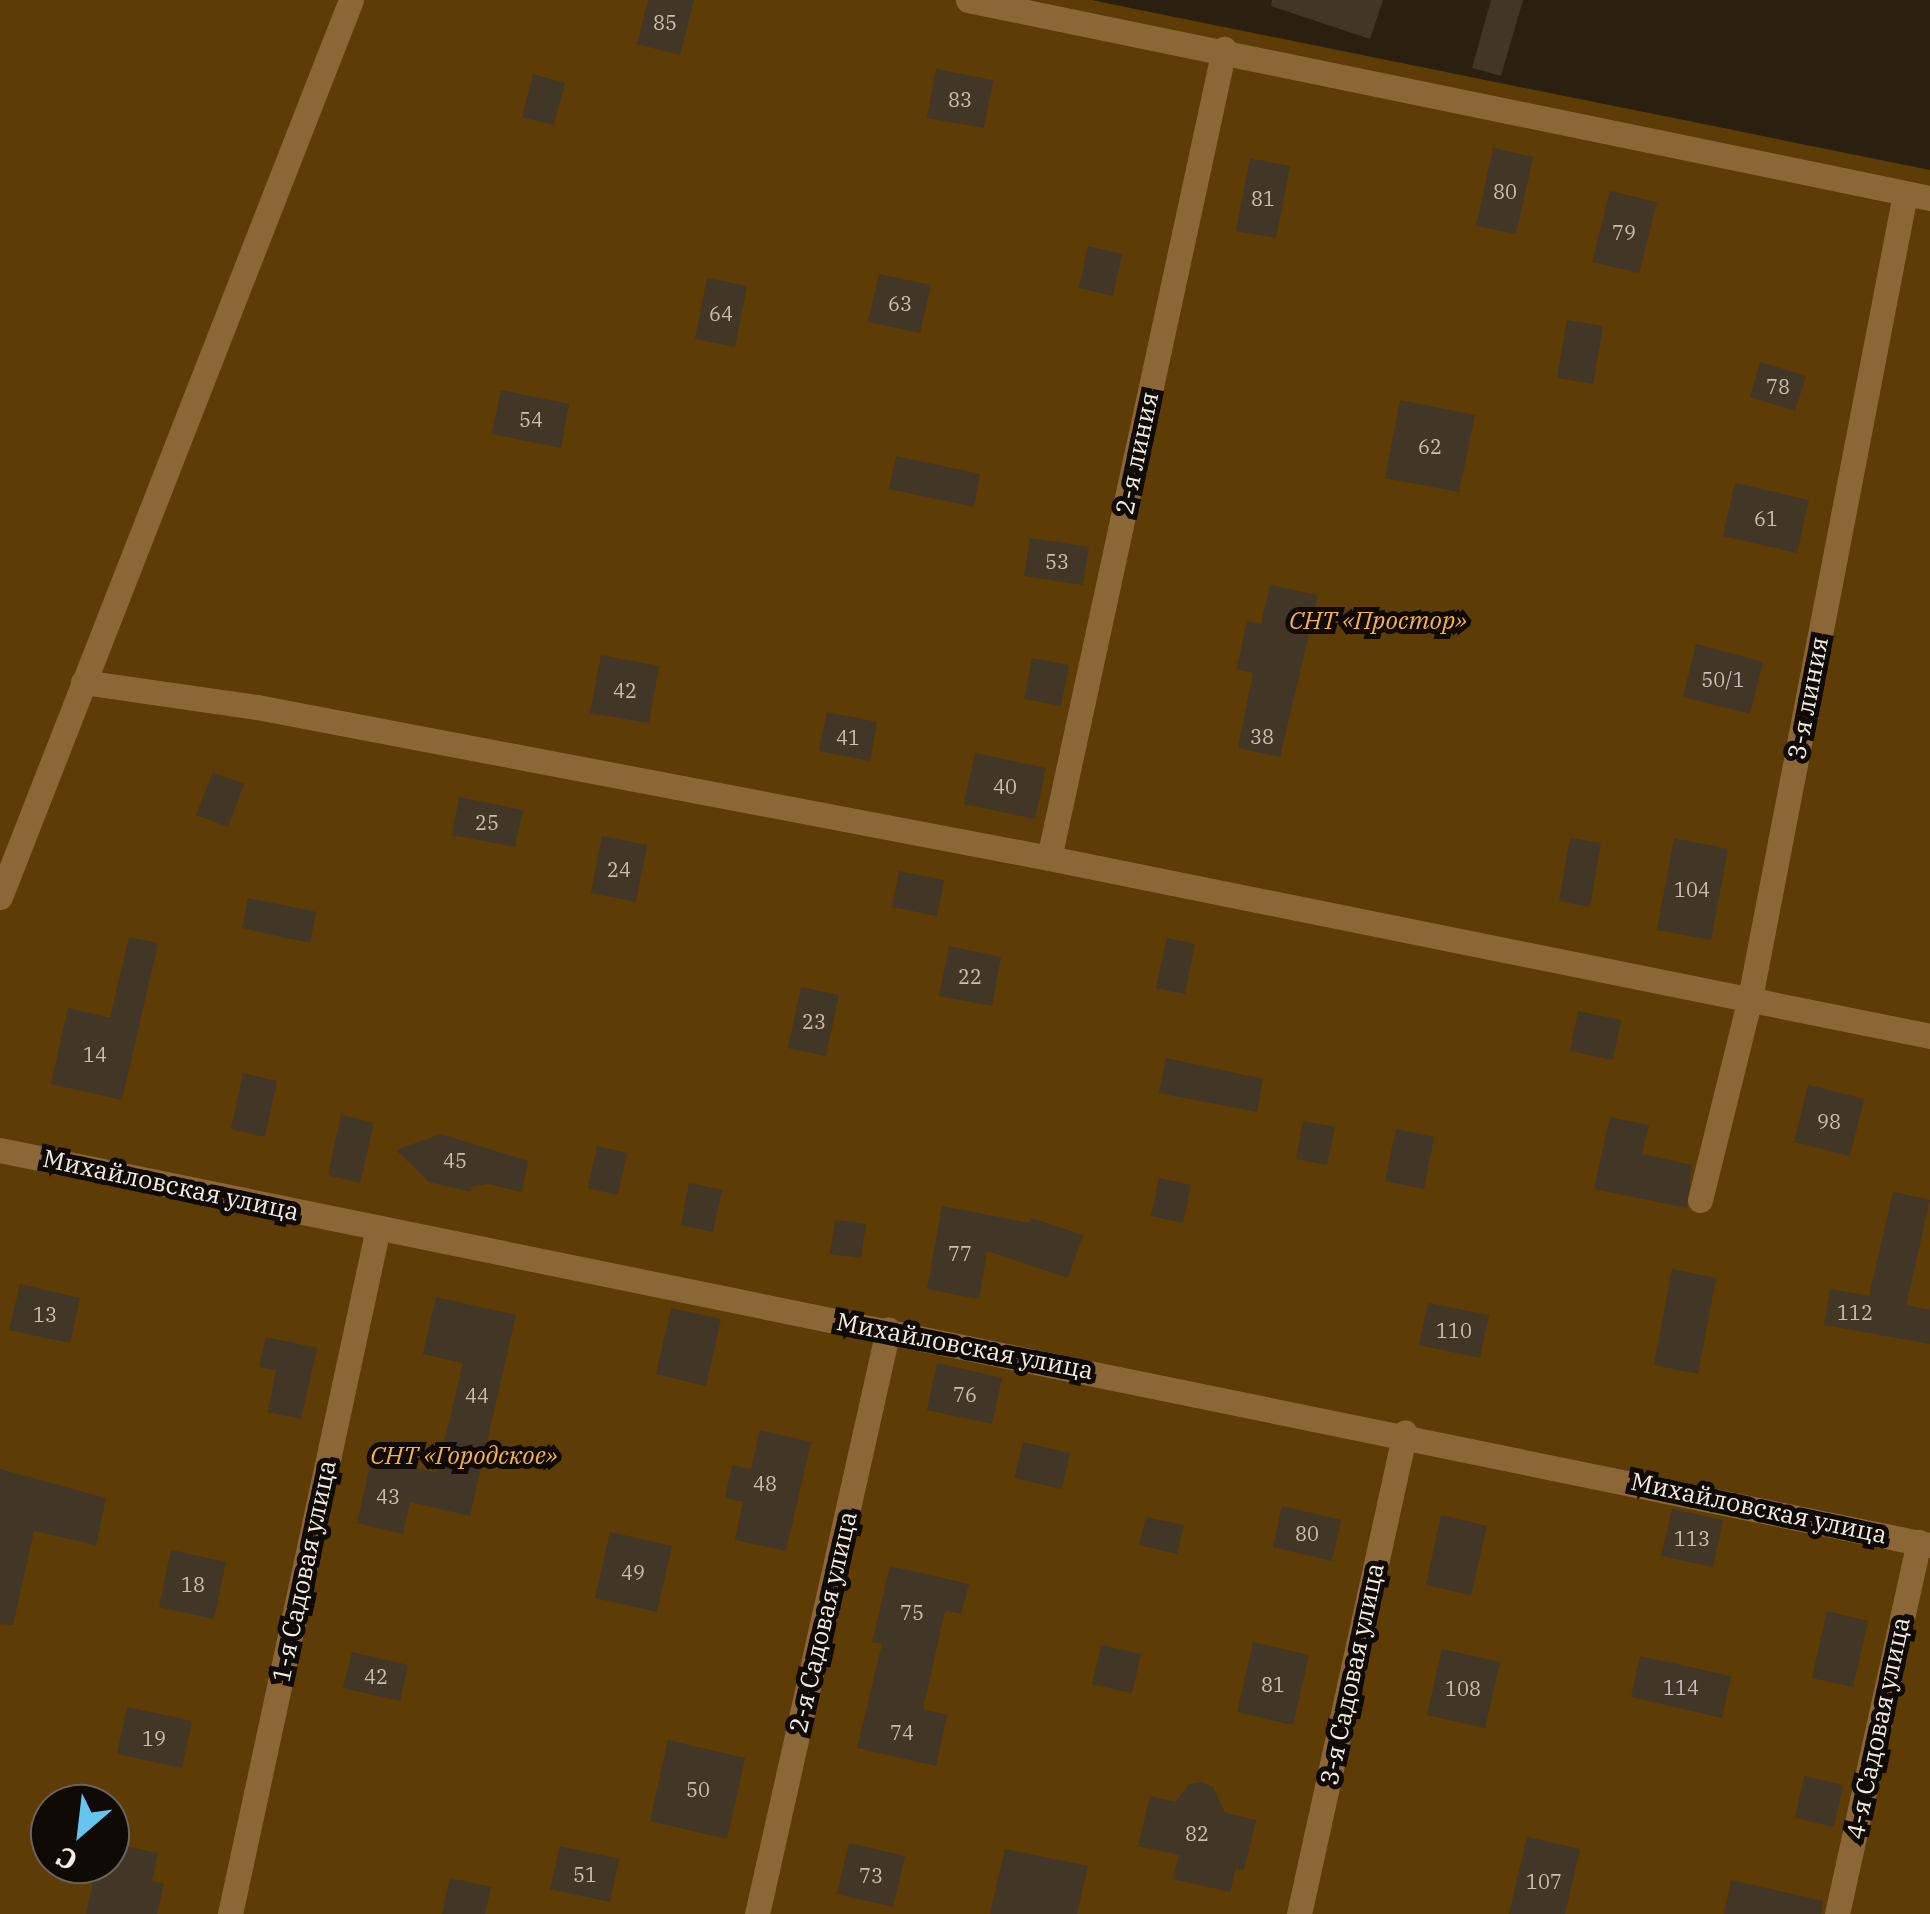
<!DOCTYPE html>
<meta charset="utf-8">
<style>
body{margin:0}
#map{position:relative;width:1930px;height:1914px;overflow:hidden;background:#2b1f10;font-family:"IBM Plex Serif",serif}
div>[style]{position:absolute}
.green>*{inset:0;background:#5e3c05}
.building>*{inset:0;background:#423626}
.minor>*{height:25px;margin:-12.5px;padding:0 12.5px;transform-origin:12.5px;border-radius:12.5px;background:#8b6738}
span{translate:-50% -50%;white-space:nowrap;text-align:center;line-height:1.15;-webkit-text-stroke:10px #0f0a05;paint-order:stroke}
.number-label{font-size:20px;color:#c8beb3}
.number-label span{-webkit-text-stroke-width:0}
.street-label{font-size:25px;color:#f4ece2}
.park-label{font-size:25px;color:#f9b048;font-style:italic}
.north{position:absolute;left:30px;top:1784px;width:100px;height:100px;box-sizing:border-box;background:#0f0a05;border:2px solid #6b645d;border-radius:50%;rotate:208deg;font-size:28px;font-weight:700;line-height:40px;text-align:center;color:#f4ece2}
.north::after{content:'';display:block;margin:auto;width:35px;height:45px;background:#65c5ee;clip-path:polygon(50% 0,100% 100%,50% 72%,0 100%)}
</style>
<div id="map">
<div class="green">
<div style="clip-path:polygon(evenodd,0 0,1091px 0,1930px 170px,1930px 1914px,0 1914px,0 0,50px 1804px,110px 1804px,110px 1864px,50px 1864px,50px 1804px)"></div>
</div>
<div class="building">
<div style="clip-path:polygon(648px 0,694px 0,680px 55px,637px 44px)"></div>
<div style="clip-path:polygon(1272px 0,1383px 0,1370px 39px,1271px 6px)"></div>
<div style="clip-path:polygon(1491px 0,1523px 0,1501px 76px,1472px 68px)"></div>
<div style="clip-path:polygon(936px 69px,993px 80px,984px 128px,927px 118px)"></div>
<div style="clip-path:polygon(533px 74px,565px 83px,554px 125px,522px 117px)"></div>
<div style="clip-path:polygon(1493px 148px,1533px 157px,1516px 234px,1476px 226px)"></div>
<div style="clip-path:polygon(1250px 158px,1290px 166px,1276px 238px,1236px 231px)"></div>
<div style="clip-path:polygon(1610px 191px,1657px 202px,1639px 273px,1592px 262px)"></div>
<div style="clip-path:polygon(1088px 246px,1122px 254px,1113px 296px,1079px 288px)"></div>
<div style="clip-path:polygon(879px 274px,931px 285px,920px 333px,868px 322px)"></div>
<div style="clip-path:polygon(707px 278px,747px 286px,735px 347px,695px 339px)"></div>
<div style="clip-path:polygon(1567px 320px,1603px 326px,1593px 384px,1557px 378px)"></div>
<div style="clip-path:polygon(1760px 362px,1806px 376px,1795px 411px,1750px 397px)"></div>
<div style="clip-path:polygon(501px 390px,569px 404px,561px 448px,492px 434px)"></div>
<div style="clip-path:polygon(1400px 400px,1475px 415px,1459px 492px,1385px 478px)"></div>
<div style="clip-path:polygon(896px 456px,980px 474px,974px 507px,889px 489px)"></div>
<div style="clip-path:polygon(1735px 483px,1809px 500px,1797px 553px,1723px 536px)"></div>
<div style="clip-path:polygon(1030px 538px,1089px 547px,1083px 585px,1024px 576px)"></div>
<div style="clip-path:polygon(1270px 585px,1318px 595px,1280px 757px,1238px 748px,1253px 673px,1237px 669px,1247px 621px,1261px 624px)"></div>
<div style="clip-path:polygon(1696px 644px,1763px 662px,1750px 714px,1683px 697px)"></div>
<div style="clip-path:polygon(601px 655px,659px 666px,649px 723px,590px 713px)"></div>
<div style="clip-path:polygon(1032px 658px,1069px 665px,1061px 706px,1024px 699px)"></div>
<div style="clip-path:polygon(827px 712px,877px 722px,870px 761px,819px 751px)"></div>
<div style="clip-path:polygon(975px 753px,1046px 768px,1035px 819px,964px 804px)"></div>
<div style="clip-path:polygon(213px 772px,244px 784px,228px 827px,196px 815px)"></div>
<div style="clip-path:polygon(459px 797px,523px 810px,515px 847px,452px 835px)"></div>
<div style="clip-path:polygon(602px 836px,647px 845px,636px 902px,591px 893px)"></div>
<div style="clip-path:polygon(1570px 838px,1601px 843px,1590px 907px,1559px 901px)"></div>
<div style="clip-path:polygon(1674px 838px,1728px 849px,1711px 940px,1657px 930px)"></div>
<div style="clip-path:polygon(899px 871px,944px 880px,937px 916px,892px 907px)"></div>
<div style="clip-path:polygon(248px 898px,316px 912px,310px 943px,242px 928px)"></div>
<div style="clip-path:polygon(129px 937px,158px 943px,122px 1100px,51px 1084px,68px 1008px,110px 1018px)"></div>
<div style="clip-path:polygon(1167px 938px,1195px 944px,1185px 994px,1156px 988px)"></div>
<div style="clip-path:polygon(949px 946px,1001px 957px,992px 1006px,939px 996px)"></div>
<div style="clip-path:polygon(801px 987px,839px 995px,826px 1056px,788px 1048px)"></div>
<div style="clip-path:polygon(1578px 1011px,1621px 1020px,1613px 1060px,1570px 1051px)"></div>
<div style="clip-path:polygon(1166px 1058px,1263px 1079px,1257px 1112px,1159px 1093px)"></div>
<div style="clip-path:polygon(243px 1073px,277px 1081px,265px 1137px,231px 1129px)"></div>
<div style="clip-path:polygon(1808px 1085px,1864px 1099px,1850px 1156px,1794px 1142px)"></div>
<div style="clip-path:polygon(341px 1115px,374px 1123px,360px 1183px,328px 1175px)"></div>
<div style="clip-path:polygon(1610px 1117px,1649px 1125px,1642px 1154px,1692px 1165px,1687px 1208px,1594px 1189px)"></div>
<div style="clip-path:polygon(1303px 1121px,1335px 1127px,1327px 1165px,1296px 1159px)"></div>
<div style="clip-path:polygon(1396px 1129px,1434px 1137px,1424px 1189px,1385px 1181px)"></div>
<div style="clip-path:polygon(441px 1134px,528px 1161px,522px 1192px,488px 1184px,472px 1186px,471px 1192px,429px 1182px,396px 1150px)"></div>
<div style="clip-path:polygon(597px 1146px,627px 1153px,618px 1195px,588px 1188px)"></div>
<div style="clip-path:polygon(1159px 1178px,1191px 1185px,1183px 1223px,1151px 1216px)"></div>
<div style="clip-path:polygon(689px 1183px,722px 1190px,713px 1232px,681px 1225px)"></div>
<div style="clip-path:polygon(1893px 1192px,1930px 1200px,1906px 1305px,1930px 1310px,1930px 1344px,1824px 1325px,1830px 1289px,1869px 1296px)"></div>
<div style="clip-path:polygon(942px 1206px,1029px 1223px,1031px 1218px,1083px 1235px,1068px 1278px,987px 1251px,979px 1299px,927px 1289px)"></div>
<div style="clip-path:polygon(835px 1220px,866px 1224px,861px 1258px,830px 1254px)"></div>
<div style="clip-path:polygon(1672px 1269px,1716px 1278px,1698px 1374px,1654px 1365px)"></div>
<div style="clip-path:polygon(20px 1284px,80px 1298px,70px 1343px,9px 1330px)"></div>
<div style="clip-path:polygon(436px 1297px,516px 1315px,470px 1516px,410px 1502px,403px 1534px,357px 1523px,372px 1458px,437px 1473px,463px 1363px,423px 1354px)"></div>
<div style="clip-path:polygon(1428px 1303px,1489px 1315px,1480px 1358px,1419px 1345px)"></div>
<div style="clip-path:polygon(671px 1308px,721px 1319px,706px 1386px,656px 1374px)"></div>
<div style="clip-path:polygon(266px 1337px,317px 1348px,301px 1419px,268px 1412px,276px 1370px,259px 1367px)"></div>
<div style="clip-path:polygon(937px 1363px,1002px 1378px,992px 1424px,927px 1410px)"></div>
<div style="clip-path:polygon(760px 1430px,811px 1442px,786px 1551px,735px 1540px,743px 1502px,725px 1498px,732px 1465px,751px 1469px)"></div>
<div style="clip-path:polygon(1023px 1442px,1070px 1453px,1062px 1489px,1014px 1478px)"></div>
<div style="clip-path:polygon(0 1469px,106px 1498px,96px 1545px,34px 1531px,13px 1625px,0 1624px)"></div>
<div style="clip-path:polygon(1282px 1506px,1341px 1520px,1332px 1561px,1273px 1547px)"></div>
<div style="clip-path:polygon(1672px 1509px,1723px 1520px,1713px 1567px,1661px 1556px)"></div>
<div style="clip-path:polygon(1441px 1515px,1487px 1526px,1471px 1595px,1426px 1585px)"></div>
<div style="clip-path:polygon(1146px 1517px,1184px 1525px,1177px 1554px,1139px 1545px)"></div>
<div style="clip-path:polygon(610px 1532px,672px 1546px,657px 1612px,595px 1598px)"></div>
<div style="clip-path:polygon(171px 1550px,226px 1562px,214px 1619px,159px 1607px)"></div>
<div style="clip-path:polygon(890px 1566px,969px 1584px,961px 1614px,945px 1610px,923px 1709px,947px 1715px,936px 1766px,857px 1748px,882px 1644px,872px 1642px)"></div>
<div style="clip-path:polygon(1827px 1611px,1868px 1621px,1853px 1687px,1812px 1678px)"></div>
<div style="clip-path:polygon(1253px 1642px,1309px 1655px,1293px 1725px,1237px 1712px)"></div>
<div style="clip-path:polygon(1101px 1645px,1141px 1654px,1132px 1693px,1092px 1684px)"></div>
<div style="clip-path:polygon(1442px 1649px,1500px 1662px,1485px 1728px,1427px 1715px)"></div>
<div style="clip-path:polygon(352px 1652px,408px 1665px,400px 1701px,343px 1688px)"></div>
<div style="clip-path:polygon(1640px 1656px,1731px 1676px,1722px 1718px,1631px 1697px)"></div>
<div style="clip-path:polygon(127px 1707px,192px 1721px,182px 1768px,117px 1754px)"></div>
<div style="clip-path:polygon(668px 1740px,745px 1758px,727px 1839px,650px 1821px)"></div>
<div style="clip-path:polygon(1804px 1776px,1843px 1785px,1834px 1827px,1795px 1818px)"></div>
<div style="clip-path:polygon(1201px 1782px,1213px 1787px,1225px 1813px,1256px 1820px,1244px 1870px,1236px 1868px,1230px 1892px,1173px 1879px,1179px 1855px,1138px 1846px,1150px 1796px,1175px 1802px,1189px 1784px)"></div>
<div style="clip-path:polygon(1527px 1837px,1580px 1849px,1565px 1914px,1509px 1914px)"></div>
<div style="clip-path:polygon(110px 1843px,158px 1853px,152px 1881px,164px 1884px,157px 1914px,86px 1914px,97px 1864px,110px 1864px)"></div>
<div style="clip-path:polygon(849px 1843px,905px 1856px,893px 1907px,837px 1894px)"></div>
<div style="clip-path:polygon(560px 1846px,619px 1859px,610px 1902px,550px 1889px)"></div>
<div style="clip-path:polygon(1005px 1849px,1088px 1866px,1077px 1914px,990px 1914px)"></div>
<div style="clip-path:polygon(450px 1878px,491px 1887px,485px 1914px,442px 1914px)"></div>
<div style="clip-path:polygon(1731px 1880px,1823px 1901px,1821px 1914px,1724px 1914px)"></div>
</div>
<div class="minor">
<div style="left:968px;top:0;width:982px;rotate:11.63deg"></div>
<div style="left:83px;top:682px;width:176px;rotate:8.2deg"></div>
<div style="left:257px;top:707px;width:806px;rotate:10.79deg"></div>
<div style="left:1049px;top:858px;width:899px;rotate:11.42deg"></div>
<div style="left:1049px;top:858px;width:828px;rotate:-77.79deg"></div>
<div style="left:0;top:897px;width:963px;rotate:-68.63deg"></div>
<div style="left:0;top:1150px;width:1970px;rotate:11.57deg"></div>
<div style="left:1700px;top:1200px;width:208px;rotate:-76.1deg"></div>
<div style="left:1750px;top:998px;width:819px;rotate:-79.09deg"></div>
<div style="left:230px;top:1914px;width:702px;rotate:-77.83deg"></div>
<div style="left:757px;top:1914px;width:599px;rotate:-77.36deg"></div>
<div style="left:1299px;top:1914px;width:493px;rotate:-77.6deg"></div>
<div style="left:1837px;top:1914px;width:381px;rotate:-77.6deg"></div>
</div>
<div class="number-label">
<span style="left:665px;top:22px">85</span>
<span style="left:960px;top:99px">83</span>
<span style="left:1505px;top:191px">80</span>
<span style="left:1263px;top:198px">81</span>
<span style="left:1624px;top:232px">79</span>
<span style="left:900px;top:303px">63</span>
<span style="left:721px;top:313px">64</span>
<span style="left:1778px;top:386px">78</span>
<span style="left:531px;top:419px">54</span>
<span style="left:1430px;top:446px">62</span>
<span style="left:1766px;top:518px">61</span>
<span style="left:1057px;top:561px">53</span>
<span style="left:1723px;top:679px">50/1</span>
<span style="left:625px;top:690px">42</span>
<span style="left:1262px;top:736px">38</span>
<span style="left:848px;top:737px">41</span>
<span style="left:1005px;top:786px">40</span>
<span style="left:487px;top:822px">25</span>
<span style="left:619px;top:869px">24</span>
<span style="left:1692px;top:889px">104</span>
<span style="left:970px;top:976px">22</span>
<span style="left:814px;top:1021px">23</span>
<span style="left:95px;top:1054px">14</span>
<span style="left:1829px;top:1121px">98</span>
<span style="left:455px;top:1160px">45</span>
<span style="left:960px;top:1253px">77</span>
<span style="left:1855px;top:1312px">112</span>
<span style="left:45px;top:1314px">13</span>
<span style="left:1454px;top:1330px">110</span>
<span style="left:965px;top:1394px">76</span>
<span style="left:477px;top:1395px">44</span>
<span style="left:765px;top:1483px">48</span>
<span style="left:388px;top:1496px">43</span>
<span style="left:1307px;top:1533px">80</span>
<span style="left:1692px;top:1538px">113</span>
<span style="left:633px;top:1572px">49</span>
<span style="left:193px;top:1584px">18</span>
<span style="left:912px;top:1612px">75</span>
<span style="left:376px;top:1676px">42</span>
<span style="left:1273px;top:1684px">81</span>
<span style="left:1681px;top:1687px">114</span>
<span style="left:1463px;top:1688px">108</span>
<span style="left:902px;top:1732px">74</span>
<span style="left:154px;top:1738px">19</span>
<span style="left:698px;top:1789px">50</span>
<span style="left:1197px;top:1833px">82</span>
<span style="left:585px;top:1874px">51</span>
<span style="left:871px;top:1875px">73</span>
<span style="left:1544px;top:1881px">107</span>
</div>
<div class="street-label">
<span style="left:1137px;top:453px;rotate:-78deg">2-я линия</span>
<span style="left:1808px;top:698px;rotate:-79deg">3-я линия</span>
<span style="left:171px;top:1185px;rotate:12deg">Михайловская улица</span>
<span style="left:965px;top:1346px;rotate:11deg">Михайловская улица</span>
<span style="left:1759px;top:1508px;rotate:12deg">Михайловская улица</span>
<span style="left:304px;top:1571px;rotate:-78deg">1-я Садовая улица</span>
<span style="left:823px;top:1622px;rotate:-77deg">2-я Садовая улица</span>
<span style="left:1352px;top:1674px;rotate:-78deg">3-я Садовая улица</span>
<span style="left:1878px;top:1728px;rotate:-78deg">4-я Садовая улица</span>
</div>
<div class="park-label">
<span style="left:1378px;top:620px">СНТ «Простор»</span>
<span style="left:464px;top:1455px">СНТ «Городское»</span>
</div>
<div class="north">С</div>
</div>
